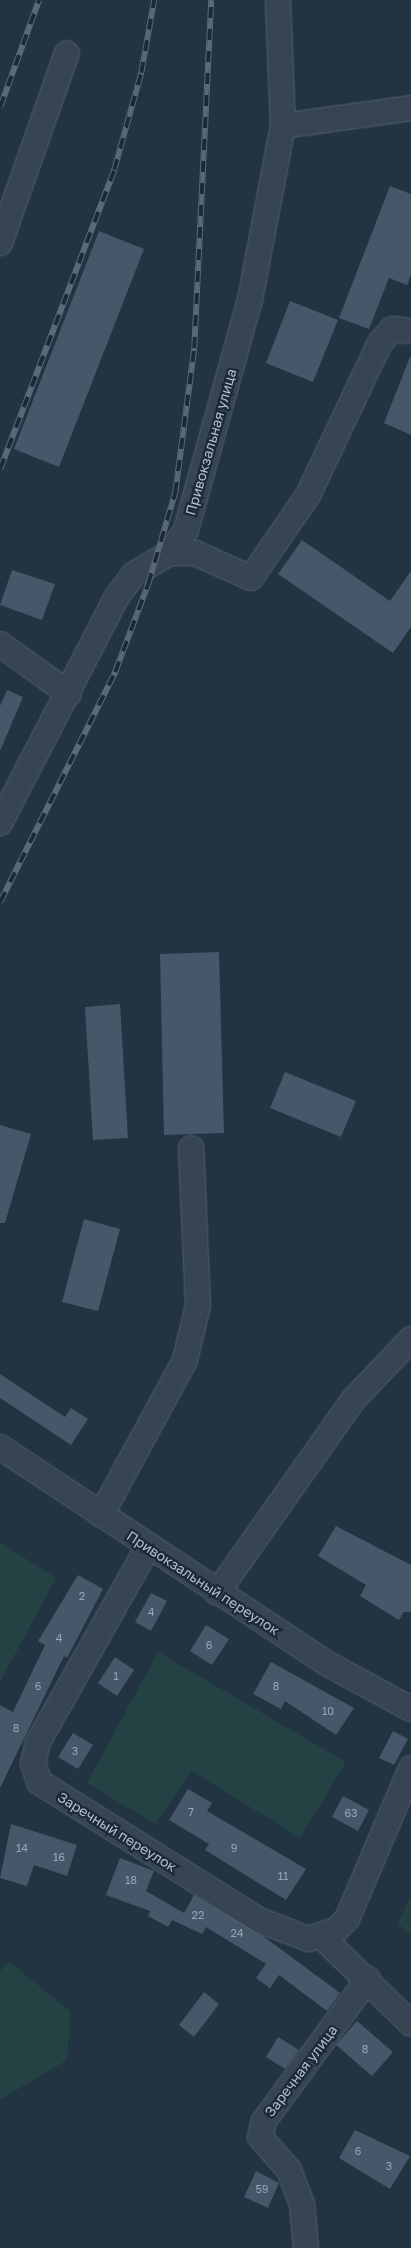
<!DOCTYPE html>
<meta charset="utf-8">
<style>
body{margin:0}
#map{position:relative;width:411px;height:2248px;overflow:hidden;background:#223342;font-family:"Golos Text",sans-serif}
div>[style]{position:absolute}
.green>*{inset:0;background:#244243}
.building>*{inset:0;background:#465769}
.roads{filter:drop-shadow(0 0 1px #55626f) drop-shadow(0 0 1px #55626f)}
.minor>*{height:24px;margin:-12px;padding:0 12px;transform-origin:12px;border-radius:12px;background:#374452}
.rail>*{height:5.5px;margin-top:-2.75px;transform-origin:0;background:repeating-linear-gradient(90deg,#1c2937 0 11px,#586979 0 22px);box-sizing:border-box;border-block:1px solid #586979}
span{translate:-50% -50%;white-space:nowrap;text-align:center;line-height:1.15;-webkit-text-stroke:4.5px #1c2937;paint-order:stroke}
.number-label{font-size:11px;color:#98a5b3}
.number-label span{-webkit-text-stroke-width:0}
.street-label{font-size:14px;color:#b3bfcc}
</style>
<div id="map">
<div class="green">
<div style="clip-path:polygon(0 1542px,56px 1578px,0 1682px)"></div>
<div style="clip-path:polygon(158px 1652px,346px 1762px,300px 1838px,192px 1771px,155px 1824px,87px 1783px)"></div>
<div style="clip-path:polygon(411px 1895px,411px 1934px,398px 1924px)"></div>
<div style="clip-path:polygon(9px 1961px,71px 2012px,67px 2060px,0 2100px,0 1971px)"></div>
</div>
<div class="building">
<div style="clip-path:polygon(390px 186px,411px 194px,411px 275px,407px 285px,389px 278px,369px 329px,339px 318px)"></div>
<div style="clip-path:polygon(99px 231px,144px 249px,59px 467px,14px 449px)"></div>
<div style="clip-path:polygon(290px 301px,338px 320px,313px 382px,266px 363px)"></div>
<div style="clip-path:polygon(410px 357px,411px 357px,411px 435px,384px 423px)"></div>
<div style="clip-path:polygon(302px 540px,390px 601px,411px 571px,411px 627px,393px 653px,278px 574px)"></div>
<div style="clip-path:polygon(12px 570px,55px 584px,42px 620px,0 605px)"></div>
<div style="clip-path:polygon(7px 690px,23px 697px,0 751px,0 706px)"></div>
<div style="clip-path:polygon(219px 952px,224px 1133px,164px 1135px,160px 954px)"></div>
<div style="clip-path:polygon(120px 1004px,128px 1138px,93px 1140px,85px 1007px)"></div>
<div style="clip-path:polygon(285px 1072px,356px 1101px,341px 1137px,270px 1108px)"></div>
<div style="clip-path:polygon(0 1125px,31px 1134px,5px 1223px,0 1223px)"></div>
<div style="clip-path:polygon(84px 1219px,120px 1229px,98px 1311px,62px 1302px)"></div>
<div style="clip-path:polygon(0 1374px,65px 1417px,71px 1408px,88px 1419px,71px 1445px,0 1398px)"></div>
<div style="clip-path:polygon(336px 1526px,411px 1565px,411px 1612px,404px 1612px,399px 1620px,360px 1596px,366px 1585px,318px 1556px)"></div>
<div style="clip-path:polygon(78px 1575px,103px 1589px,67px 1658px,64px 1656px,0 1788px,0 1705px,13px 1712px,45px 1645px,38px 1641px)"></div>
<div style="clip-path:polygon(151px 1593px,167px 1601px,151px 1631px,135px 1622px)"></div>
<div style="clip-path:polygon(206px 1625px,229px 1639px,212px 1665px,190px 1651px)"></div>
<div style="clip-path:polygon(115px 1657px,134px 1670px,117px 1696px,98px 1683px)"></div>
<div style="clip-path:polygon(271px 1662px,354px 1708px,336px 1735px,285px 1701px,281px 1709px,253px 1694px)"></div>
<div style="clip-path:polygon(393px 1731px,408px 1739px,394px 1765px,379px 1758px)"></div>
<div style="clip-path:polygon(73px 1733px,93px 1745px,78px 1769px,58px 1757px)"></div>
<div style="clip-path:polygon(188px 1789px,212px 1803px,207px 1811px,306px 1869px,286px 1900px,205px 1850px,209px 1844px,169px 1820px)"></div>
<div style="clip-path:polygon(343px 1796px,369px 1810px,358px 1831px,332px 1817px)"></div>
<div style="clip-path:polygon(11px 1824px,77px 1845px,67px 1876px,34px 1865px,27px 1886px,0 1878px)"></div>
<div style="clip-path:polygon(120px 1858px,154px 1871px,146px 1891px,184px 1913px,194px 1895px,263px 1936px,340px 1993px,327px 2011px,279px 1975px,270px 1988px,256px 1978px,266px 1964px,206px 1927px,202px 1934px,172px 1920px,168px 1927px,148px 1916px,150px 1911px,106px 1895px)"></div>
<div style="clip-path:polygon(204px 1992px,219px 2004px,194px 2037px,179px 2025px)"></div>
<div style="clip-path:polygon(357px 2021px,393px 2052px,372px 2076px,336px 2045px)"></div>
<div style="clip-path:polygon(278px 2037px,299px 2050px,285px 2069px,266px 2057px)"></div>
<div style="clip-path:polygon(355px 2130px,410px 2156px,390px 2189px,339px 2158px)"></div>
<div style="clip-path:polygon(256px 2171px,279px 2183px,268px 2208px,244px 2197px)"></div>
</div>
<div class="roads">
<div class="minor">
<div style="left:283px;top:126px;width:129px;rotate:-8deg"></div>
<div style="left:0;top:243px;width:201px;rotate:-70.6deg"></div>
<div style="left:170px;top:553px;width:25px"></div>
<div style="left:195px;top:553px;width:61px;rotate:24.1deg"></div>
<div style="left:251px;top:578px;width:101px;rotate:-55.5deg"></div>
<div style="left:308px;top:495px;width:168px;rotate:-64.7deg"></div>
<div style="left:380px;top:343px;width:18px;rotate:-49deg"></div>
<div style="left:392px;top:329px;width:19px;rotate:6deg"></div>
<div style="left:0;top:644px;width:85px;rotate:35.9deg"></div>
<div style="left:0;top:823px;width:253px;rotate:-62.7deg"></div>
<div style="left:116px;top:598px;width:30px;rotate:-53deg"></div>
<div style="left:134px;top:574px;width:42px;rotate:-30.3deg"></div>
<div style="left:170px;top:553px;width:28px;rotate:-55deg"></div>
<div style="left:186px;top:530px;width:239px;rotate:-74.5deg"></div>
<div style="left:250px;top:300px;width:177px;rotate:-79.3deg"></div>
<div style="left:283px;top:126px;width:126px;rotate:-92.3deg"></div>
<div style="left:0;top:1447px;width:393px;rotate:33.5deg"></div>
<div style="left:328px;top:1664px;width:94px;rotate:28.5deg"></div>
<div style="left:101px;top:1515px;width:176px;rotate:-61.5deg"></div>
<div style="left:185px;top:1360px;width:56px;rotate:-76.5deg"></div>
<div style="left:198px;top:1306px;width:158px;rotate:-92.5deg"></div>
<div style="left:148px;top:1547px;width:224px;rotate:119.4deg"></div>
<div style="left:38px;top:1742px;width:22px;rotate:103deg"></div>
<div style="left:33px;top:1763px;width:20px;rotate:72deg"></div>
<div style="left:39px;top:1782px;width:260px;rotate:32.1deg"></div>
<div style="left:259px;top:1920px;width:53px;rotate:21.2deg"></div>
<div style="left:308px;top:1939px;width:29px;rotate:-18deg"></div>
<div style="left:336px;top:1930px;width:16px;rotate:-45deg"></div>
<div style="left:347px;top:1919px;width:164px;rotate:-67deg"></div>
<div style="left:217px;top:1593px;width:236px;rotate:-54.8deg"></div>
<div style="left:353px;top:1400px;width:84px;rotate:-46.4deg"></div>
<div style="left:322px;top:1937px;width:124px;rotate:44.3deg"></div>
<div style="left:306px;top:2248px;width:44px;rotate:-95.2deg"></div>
<div style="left:302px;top:2204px;width:36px;rotate:-111deg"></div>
<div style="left:289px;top:2170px;width:44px;rotate:-131.3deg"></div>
<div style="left:260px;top:2137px;width:16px;rotate:-76deg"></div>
<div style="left:264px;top:2121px;width:176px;rotate:-53.8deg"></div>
</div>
</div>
<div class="rail">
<div style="left:0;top:107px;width:114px;rotate:-70deg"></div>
<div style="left:0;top:469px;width:320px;rotate:-69.1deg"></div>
<div style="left:114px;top:170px;width:101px;rotate:-74.4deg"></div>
<div style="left:141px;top:73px;width:74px;rotate:-79.9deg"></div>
<div style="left:0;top:902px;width:257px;rotate:-63.4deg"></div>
<div style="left:115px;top:672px;width:94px;rotate:-69.4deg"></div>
<div style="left:148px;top:584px;width:95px;rotate:-73.5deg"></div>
<div style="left:175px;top:493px;width:146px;rotate:-82.5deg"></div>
<div style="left:194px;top:348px;width:348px;rotate:-87.2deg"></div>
</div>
<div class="number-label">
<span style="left:82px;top:1596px">2</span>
<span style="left:151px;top:1612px">4</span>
<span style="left:59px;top:1638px">4</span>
<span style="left:209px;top:1645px">6</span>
<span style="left:116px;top:1676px">1</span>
<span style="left:38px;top:1686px">6</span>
<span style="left:276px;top:1686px">8</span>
<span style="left:328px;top:1711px">10</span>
<span style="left:16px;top:1728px">8</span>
<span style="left:75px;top:1751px">3</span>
<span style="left:191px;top:1812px">7</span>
<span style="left:351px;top:1813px">63</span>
<span style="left:22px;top:1848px">14</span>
<span style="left:234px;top:1848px">9</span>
<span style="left:59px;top:1857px">16</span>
<span style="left:283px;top:1876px">11</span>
<span style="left:131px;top:1880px">18</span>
<span style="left:198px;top:1915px">22</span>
<span style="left:237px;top:1933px">24</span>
<span style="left:365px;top:2049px">8</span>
<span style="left:358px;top:2151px">6</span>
<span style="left:389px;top:2166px">3</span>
<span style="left:262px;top:2189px">59</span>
</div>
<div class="street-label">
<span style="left:211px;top:442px;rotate:-74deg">Привокзальная улица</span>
<span style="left:203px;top:1583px;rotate:33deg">Привокзальный переулок</span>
<span style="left:117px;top:1832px;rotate:32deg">Заречный переулок</span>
<span style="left:301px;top:2071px;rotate:-53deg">Заречная улица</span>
</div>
</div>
